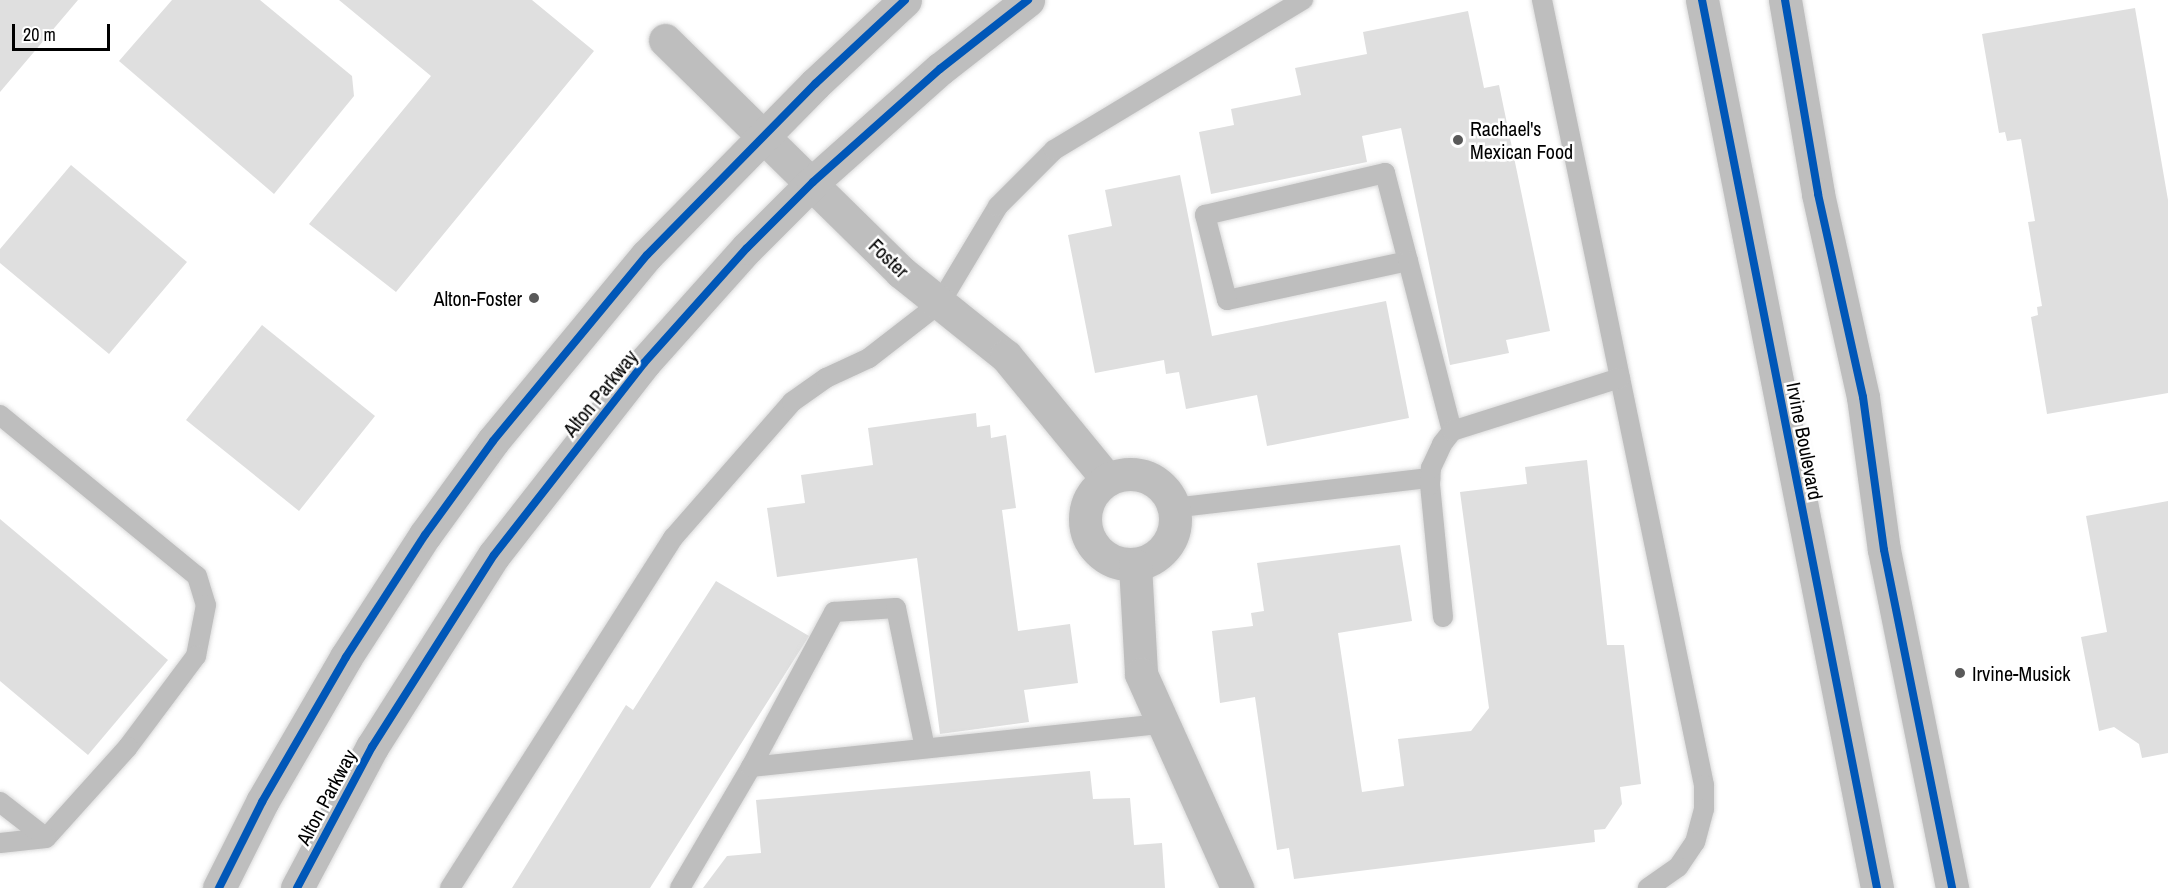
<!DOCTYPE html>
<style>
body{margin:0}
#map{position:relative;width:2168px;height:888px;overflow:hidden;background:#fff;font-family:"Archivo Narrow",sans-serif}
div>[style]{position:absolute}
.building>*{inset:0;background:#dfdfdf}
.roads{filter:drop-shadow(0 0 2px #dbdbdb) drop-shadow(0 0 2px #dbdbdb)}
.service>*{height:20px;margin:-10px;padding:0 10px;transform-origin:10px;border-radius:10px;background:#bebebe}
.minor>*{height:33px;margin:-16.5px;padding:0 16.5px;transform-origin:16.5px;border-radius:16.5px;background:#bebebe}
.minor>.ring{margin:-16.5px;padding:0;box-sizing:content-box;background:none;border:33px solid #bebebe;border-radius:50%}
.primary>*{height:33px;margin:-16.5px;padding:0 16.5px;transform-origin:16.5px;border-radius:16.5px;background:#bebebe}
.cycleway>*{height:8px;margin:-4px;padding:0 4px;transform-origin:4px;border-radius:4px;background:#0057b8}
.dots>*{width:16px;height:16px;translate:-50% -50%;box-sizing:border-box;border:3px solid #fff;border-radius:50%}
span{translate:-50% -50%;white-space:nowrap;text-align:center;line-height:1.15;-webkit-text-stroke:5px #fff;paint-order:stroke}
.poi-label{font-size:20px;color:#000}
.left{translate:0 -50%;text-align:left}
.right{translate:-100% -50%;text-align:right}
.street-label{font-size:20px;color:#000}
.scale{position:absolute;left:12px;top:24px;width:98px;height:27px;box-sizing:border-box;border:3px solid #000;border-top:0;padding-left:8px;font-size:18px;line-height:21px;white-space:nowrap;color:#000;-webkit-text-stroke:4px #fff;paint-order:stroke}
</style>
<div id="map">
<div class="building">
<div style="clip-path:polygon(0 0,78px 0,0 92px)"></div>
<div style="clip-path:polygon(172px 0,260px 0,352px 76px,354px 96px,274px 194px,119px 61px)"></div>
<div style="clip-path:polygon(339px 0,532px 0,594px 51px,396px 292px,309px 224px,431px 76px)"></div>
<div style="clip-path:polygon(2135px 8px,2168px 200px,2168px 393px,2047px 414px,2031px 317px,2038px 315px,2037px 307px,2042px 306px,2028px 222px,2035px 221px,2021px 139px,2007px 141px,2005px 132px,1999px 133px,1982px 34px)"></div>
<div style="clip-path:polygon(1468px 11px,1484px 88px,1499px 85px,1550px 331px,1506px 340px,1509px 353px,1450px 365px,1401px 128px,1362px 136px,1367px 162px,1211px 194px,1199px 132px,1234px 125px,1231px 109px,1301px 95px,1295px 68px,1367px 54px,1363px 32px)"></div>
<div style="clip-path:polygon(71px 165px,187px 262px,109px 354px,0 263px,0 249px)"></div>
<div style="clip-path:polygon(1180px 175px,1212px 336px,1386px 301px,1409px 418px,1267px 446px,1257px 395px,1186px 409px,1179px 372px,1166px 374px,1164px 360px,1095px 373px,1068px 235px,1112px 226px,1105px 190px)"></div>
<div style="clip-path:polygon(262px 325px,375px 416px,299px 511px,186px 420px)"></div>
<div style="clip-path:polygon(976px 413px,977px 427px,990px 425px,991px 438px,1006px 435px,1016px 508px,1002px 510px,1018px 631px,1070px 624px,1078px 683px,1024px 690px,1029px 722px,940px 734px,917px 558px,777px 577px,767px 508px,805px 503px,801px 475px,873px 465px,868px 428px)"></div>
<div style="clip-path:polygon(1587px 460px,1607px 645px,1624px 645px,1641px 784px,1620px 787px,1622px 804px,1605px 829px,1594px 830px,1595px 842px,1294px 879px,1289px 848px,1277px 850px,1255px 697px,1220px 703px,1212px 631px,1253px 626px,1251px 613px,1264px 611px,1257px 563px,1400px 545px,1412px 621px,1338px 633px,1362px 792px,1404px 786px,1398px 739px,1471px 731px,1489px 708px,1460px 492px,1527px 484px,1525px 467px)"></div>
<div style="clip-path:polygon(2168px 501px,2168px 753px,2142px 758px,2139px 744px,2114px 727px,2099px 731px,2081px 637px,2107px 632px,2086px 516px)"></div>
<div style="clip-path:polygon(0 519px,168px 660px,88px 755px,0 681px)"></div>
<div style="clip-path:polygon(716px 581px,809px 636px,650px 888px,512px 888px,626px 705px,633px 710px)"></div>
<div style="clip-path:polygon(1090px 771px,1093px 799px,1130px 798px,1134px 845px,1162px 843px,1165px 888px,703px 888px,727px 856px,761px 853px,756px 800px)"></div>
</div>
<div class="roads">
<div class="service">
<div style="left:1542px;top:0;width:802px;rotate:78.34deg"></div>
<div style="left:1704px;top:785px;width:24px;rotate:90deg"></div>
<div style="left:1704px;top:809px;width:34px;rotate:105deg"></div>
<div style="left:1695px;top:842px;width:30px;rotate:124deg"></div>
<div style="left:1678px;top:867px;width:37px;rotate:145deg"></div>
<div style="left:1408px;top:261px;width:185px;rotate:167.8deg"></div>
<div style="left:1227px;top:300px;width:88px;rotate:-104.5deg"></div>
<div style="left:1205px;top:215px;width:185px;rotate:-13.1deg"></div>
<div style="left:1385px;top:173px;width:91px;rotate:75.4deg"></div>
<div style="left:1408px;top:261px;width:176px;rotate:75.5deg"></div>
<div style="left:0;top:415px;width:254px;rotate:39.3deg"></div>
<div style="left:197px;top:576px;width:30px;rotate:73deg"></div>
<div style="left:206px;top:605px;width:52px;rotate:101.1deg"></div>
<div style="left:196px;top:656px;width:114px;rotate:126.8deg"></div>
<div style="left:128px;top:747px;width:122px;rotate:132deg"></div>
<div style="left:46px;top:838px;width:46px;rotate:173.8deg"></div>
<div style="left:1173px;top:508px;width:259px;rotate:-6.7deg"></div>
<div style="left:1443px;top:617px;width:133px;rotate:-95.6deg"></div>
<div style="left:1430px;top:485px;width:17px;rotate:-87deg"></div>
<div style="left:1431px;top:468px;width:26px;rotate:-65deg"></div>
<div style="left:1442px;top:444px;width:16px;rotate:-52deg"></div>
<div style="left:1452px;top:431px;width:176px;rotate:-17.5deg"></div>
<div style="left:751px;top:767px;width:176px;rotate:-61.8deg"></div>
<div style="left:834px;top:612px;width:62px;rotate:-3.7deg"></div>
<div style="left:896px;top:608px;width:143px;rotate:78.3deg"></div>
<div style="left:0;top:802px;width:58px;rotate:38deg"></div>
<div style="left:450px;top:888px;width:415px;rotate:-57.5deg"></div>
<div style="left:673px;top:538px;width:181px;rotate:-48.8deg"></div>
<div style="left:792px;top:402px;width:42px;rotate:-35.2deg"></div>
<div style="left:826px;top:378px;width:47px;rotate:-24.9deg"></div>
<div style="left:869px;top:358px;width:90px;rotate:-37.8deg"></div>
<div style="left:940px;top:303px;width:113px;rotate:-59.1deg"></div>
<div style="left:998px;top:206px;width:79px;rotate:-45deg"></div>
<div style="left:1054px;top:150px;width:291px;rotate:-31.1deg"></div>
<div style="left:680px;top:888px;width:140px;rotate:-59.6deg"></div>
<div style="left:751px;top:767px;width:412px;rotate:-6deg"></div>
</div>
<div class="minor">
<div style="left:665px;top:40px;width:331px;rotate:44.5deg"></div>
<div style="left:901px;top:272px;width:134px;rotate:38.7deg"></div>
<div style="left:1006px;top:356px;width:159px;rotate:50.6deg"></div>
<div class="ring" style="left:1085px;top:474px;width:57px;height:57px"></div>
<div style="left:1135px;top:565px;width:109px;rotate:86.8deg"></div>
<div style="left:1141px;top:674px;width:235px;rotate:65.8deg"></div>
</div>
<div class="primary">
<div style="left:1702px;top:0;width:905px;rotate:78.85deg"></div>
<div style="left:1785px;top:0;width:197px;rotate:80.3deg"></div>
<div style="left:1818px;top:194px;width:208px;rotate:77.5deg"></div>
<div style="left:1863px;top:397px;width:154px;rotate:82.2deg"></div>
<div style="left:1884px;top:550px;width:345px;rotate:78.6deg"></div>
<div style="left:219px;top:888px;width:96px;rotate:-63.4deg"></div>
<div style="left:262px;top:802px;width:168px;rotate:-59.9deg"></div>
<div style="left:346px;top:657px;width:145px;rotate:-57.1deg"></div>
<div style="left:425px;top:535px;width:116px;rotate:-54.1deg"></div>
<div style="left:493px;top:441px;width:241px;rotate:-50.4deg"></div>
<div style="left:647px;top:255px;width:240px;rotate:-45.5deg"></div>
<div style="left:815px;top:84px;width:123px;rotate:-43deg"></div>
<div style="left:297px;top:888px;width:160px;rotate:-62deg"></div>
<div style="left:372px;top:747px;width:227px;rotate:-57.6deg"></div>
<div style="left:494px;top:555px;width:244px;rotate:-52deg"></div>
<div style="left:644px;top:363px;width:154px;rotate:-48.2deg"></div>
<div style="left:747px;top:248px;width:93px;rotate:-45deg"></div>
<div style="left:813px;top:182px;width:170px;rotate:-41.7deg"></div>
<div style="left:940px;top:69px;width:112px;rotate:-38.1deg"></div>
</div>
</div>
<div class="cycleway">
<div style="left:1702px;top:0;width:905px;rotate:78.85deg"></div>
<div style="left:1785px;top:0;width:197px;rotate:80.3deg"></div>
<div style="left:1818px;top:194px;width:208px;rotate:77.5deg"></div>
<div style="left:1863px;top:397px;width:154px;rotate:82.2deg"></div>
<div style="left:1884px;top:550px;width:345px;rotate:78.6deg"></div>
<div style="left:219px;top:888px;width:96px;rotate:-63.4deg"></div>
<div style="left:262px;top:802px;width:168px;rotate:-59.9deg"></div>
<div style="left:346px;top:657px;width:145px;rotate:-57.1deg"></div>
<div style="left:425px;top:535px;width:116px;rotate:-54.1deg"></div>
<div style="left:493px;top:441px;width:241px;rotate:-50.4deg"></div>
<div style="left:647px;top:255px;width:240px;rotate:-45.5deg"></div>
<div style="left:815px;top:84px;width:123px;rotate:-43deg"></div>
<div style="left:297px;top:888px;width:160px;rotate:-62deg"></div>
<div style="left:372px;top:747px;width:227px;rotate:-57.6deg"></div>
<div style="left:494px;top:555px;width:244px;rotate:-52deg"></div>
<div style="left:644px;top:363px;width:154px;rotate:-48.2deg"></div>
<div style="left:747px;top:248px;width:93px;rotate:-45deg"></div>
<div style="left:813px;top:182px;width:170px;rotate:-41.7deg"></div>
<div style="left:940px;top:69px;width:112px;rotate:-38.1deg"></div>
</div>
<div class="dots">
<div style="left:1458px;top:140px;background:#595959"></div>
<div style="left:534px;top:298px;background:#595959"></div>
<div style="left:1960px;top:673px;background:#595959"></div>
</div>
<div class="poi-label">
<span class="left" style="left:1470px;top:140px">Rachael's<br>Mexican Food</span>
<span class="right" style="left:522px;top:298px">Alton-Foster</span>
<span class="left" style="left:1972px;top:673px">Irvine-Musick</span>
</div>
<div class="street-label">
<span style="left:889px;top:258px;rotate:44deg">Foster</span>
<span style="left:600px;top:393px;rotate:-51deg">Alton Parkway</span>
<span style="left:1805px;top:441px;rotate:79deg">Irvine Boulevard</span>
<span style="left:326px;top:797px;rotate:-62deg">Alton Parkway</span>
</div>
<div class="scale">20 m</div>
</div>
